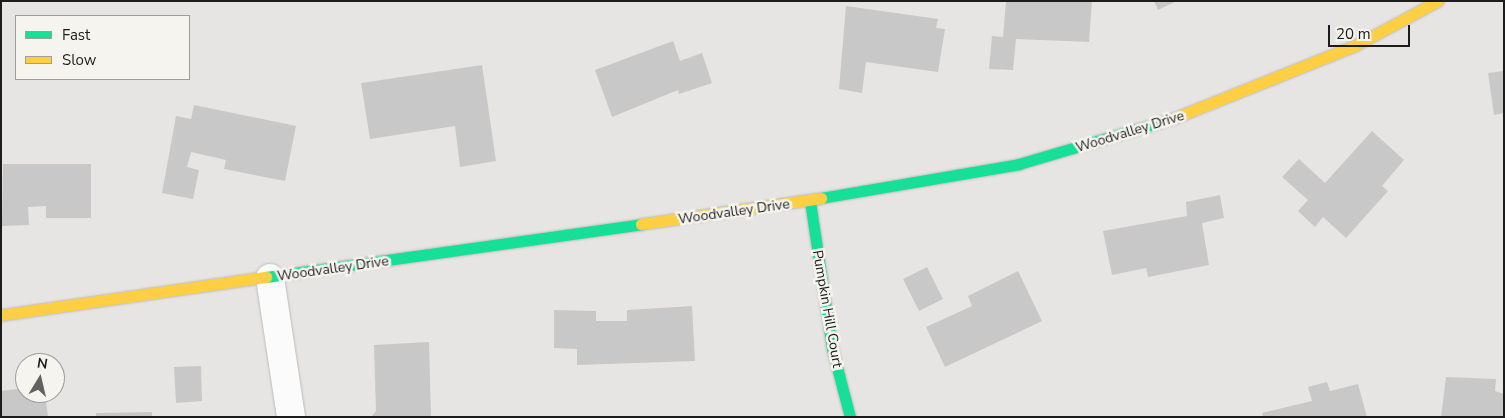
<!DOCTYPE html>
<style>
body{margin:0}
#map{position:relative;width:1505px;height:418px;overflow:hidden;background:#e7e5e3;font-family:"Nunito Sans",sans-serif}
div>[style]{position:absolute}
.building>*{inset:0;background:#c9c8c8}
.roads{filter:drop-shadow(0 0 1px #bdbcba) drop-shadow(0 0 1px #bdbcba)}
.street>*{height:28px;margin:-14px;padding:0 14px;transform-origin:14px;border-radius:14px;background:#fbfbfb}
.fast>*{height:11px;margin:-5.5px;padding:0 5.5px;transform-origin:5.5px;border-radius:5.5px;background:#16e098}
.slow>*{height:11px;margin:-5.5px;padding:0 5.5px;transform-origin:5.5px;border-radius:5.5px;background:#ffcf43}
span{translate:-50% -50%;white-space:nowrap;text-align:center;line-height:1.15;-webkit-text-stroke:5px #f5f4ef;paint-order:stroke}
.street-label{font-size:14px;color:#1c1c1a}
.frame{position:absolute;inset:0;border:2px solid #1c1c1a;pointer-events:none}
.legend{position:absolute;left:15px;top:15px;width:175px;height:65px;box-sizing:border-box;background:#f5f4ef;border:1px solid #9e9e9a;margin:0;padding:6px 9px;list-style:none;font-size:15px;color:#1c1c1a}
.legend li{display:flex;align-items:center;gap:10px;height:25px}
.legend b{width:25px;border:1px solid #9e9e9a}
.north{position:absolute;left:15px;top:353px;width:50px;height:50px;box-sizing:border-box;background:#f5f4ef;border:1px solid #9e9e9a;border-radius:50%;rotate:9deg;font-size:14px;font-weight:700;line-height:20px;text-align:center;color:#1c1c1a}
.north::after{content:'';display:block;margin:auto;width:18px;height:22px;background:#636260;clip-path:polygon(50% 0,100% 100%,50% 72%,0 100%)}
.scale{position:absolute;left:1328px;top:25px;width:82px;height:22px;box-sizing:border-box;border:2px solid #1c1c1a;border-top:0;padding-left:6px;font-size:15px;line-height:18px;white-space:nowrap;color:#1c1c1a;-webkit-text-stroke:4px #f5f4ef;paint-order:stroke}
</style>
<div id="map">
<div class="building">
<div style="clip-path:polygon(1006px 1px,1092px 1px,1089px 42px,1016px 39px,1013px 70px,989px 69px,992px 36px,1003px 37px)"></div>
<div style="clip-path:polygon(1154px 1px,1177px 1px,1158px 10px)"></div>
<div style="clip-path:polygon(846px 6px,938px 19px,936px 28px,945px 29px,938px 72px,866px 62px,862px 93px,839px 89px)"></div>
<div style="clip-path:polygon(673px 41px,680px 61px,702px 53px,712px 83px,679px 94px,678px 90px,612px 117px,595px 70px)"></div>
<div style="clip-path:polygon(482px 65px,496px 161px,460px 167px,455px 126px,370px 139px,361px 83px)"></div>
<div style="clip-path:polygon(1504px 71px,1504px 113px,1494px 115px,1488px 73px)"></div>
<div style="clip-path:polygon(194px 105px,296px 126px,285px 181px,224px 169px,226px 160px,191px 152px,187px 167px,199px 170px,193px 199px,162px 193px,176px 116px,191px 119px)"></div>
<div style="clip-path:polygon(1372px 131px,1404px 160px,1382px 186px,1388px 191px,1346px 238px,1323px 217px,1315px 227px,1298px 211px,1308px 200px,1282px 177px,1299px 159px,1325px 183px)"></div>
<div style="clip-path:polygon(3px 164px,91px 164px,91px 218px,46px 218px,46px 206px,28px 207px,29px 225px,2px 226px)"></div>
<div style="clip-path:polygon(1220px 195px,1224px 218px,1202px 223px,1209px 265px,1148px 277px,1146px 268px,1112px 275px,1103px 231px,1187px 216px,1186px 202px)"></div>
<div style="clip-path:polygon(927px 267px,943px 299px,919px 311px,903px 279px)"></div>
<div style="clip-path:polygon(1018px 271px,1042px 321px,945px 367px,926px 327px,972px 306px,968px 296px)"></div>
<div style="clip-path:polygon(692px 306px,695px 361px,577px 365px,577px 349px,554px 348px,554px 310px,596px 311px,596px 321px,627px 321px,627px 310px)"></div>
<div style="clip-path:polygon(429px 342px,431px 417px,371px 417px,376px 411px,374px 345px)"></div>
<div style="clip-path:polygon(201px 366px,202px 401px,176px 403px,174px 367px)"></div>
<div style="clip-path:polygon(1446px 377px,1496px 379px,1495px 391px,1504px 394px,1504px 417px,1441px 417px)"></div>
<div style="clip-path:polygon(1327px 382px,1330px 391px,1358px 384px,1367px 417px,1263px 417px,1262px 413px,1312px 401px,1308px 387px)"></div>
<div style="clip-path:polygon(25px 388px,25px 393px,45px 393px,48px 417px,1px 417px,1px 391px)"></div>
<div style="clip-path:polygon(152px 412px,152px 417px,96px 417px,96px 413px)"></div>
</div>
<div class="roads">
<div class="street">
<div style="left:270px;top:278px;width:141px;rotate:81.4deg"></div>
</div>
<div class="fast">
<div style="left:821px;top:198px;width:201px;rotate:-9.7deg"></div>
<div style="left:1019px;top:164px;width:162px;rotate:-16.5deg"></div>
<div style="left:810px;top:201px;width:149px;rotate:81.5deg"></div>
<div style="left:832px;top:348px;width:71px;rotate:75.4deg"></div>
<div style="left:266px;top:277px;width:379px;rotate:-8deg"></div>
</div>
<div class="slow">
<div style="left:1174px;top:118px;width:194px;rotate:-21.8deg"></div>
<div style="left:1354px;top:46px;width:95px;rotate:-28.2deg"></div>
<div style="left:641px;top:224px;width:182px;rotate:-8.2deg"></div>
<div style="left:1px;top:315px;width:268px;rotate:-8.2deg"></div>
</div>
</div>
<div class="street-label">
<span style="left:1130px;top:132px;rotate:-17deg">Woodvalley Drive</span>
<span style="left:734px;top:212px;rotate:-8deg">Woodvalley Drive</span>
<span style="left:333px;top:269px;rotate:-8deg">Woodvalley Drive</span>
<span style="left:827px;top:309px;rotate:80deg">Pumpkin Hill Court</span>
</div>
<div class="frame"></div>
<ul class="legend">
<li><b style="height:6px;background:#16e098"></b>Fast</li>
<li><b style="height:6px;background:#ffcf43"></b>Slow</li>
</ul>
<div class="north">N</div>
<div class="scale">20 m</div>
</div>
